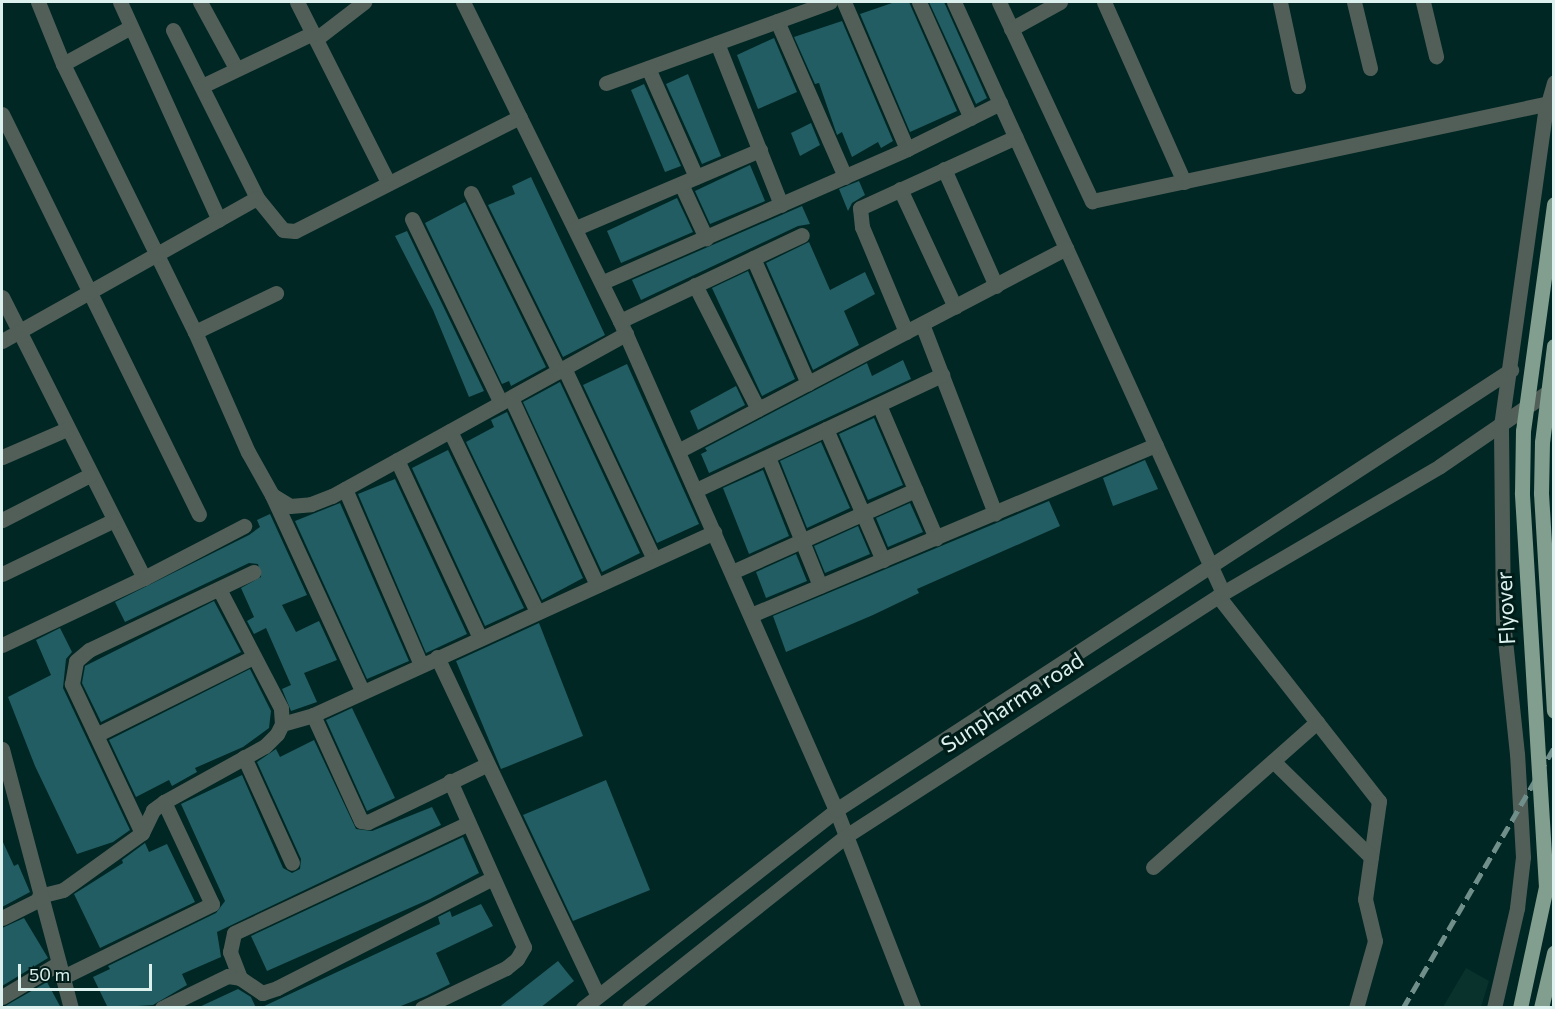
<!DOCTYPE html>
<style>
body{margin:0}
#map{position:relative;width:1555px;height:1009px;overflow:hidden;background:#002723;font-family:Commissioner,sans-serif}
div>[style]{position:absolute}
.built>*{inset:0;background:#09322d}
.building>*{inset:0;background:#225d63}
.minor>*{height:15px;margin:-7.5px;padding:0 7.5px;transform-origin:7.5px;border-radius:7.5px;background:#515f58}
.tertiary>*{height:15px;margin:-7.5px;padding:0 7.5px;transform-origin:7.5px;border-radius:7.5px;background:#515f58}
.primary>*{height:15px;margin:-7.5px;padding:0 7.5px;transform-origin:7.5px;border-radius:7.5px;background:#819e8f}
.rail>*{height:4.5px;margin-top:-2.25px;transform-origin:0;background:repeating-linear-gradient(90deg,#708e8a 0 12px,transparent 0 18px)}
.primary-bridge>*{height:15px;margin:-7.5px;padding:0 7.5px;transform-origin:7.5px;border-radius:7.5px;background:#819e8f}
span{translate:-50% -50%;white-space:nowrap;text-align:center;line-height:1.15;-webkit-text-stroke:6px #001c19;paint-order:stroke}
.street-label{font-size:22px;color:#dcf1ed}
.frame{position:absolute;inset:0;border:3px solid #dcf1ed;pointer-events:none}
.scale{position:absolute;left:18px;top:964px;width:134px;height:27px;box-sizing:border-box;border:3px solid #dcf1ed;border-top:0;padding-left:8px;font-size:18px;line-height:21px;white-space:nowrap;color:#dcf1ed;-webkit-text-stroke:4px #001c19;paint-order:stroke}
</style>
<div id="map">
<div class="built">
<div style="clip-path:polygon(1466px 968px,1489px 981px,1481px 1007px,1443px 1007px)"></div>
</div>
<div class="building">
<div style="clip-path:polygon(895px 2px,909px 2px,957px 111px,910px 132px,860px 14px)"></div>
<div style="clip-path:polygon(929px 2px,944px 2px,987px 98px,976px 104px)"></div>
<div style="clip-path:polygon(842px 21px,893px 141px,881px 148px,878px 142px,852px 157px,842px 132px,837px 135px,819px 83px,815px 84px,794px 37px)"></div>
<div style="clip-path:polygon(774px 38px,797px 92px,758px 109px,737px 55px)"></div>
<div style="clip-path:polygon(688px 74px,721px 156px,702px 164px,666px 84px)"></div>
<div style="clip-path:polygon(644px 84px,681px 166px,665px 172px,631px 90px)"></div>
<div style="clip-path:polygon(811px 123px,820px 145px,800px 156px,791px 133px)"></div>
<div style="clip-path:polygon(750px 165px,765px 201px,710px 224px,695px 191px)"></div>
<div style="clip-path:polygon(531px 177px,605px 335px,563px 357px,488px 205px,515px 194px,512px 186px)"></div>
<div style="clip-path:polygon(859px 181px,865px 195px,852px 203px,848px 211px,839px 189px)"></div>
<div style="clip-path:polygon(677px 198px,693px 232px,621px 263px,607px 231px)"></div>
<div style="clip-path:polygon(465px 202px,546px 367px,511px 386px,509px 381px,502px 384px,425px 223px)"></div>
<div style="clip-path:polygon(802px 206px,810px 224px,798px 226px,641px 300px,632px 280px)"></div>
<div style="clip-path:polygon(407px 231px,484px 391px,469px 397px,433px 310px,395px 236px)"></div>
<div style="clip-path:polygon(809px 242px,830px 290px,865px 272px,875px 294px,844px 311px,859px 345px,813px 370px,766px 263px)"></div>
<div style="clip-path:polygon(748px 271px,795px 379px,762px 396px,712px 288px)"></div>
<div style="clip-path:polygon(903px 360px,911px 379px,709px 473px,701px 454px,707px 451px,705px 448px,867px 363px,872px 376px)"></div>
<div style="clip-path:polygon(627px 364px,699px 524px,657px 543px,583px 385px)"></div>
<div style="clip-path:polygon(560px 382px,640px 553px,602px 572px,523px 402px)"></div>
<div style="clip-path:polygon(736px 386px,745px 405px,698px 430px,690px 411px)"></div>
<div style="clip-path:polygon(507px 412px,583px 578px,542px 600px,466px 442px,494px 427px,491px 420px)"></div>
<div style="clip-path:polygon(874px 418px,903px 485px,868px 500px,839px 434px)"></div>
<div style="clip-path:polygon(821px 442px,850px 508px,807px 528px,780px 461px)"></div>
<div style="clip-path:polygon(448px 450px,524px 608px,485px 626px,412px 468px)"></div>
<div style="clip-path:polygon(1145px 460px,1158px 489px,1113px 506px,1103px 478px)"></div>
<div style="clip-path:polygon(763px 470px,789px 536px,749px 554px,723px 488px)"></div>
<div style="clip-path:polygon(395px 479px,467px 634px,426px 653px,358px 494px)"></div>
<div style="clip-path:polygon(1049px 501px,1060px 526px,917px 589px,919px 593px,873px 615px,786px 652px,773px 616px)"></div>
<div style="clip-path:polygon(340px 503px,409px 661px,367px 679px,295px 521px)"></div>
<div style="clip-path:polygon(910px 503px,923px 532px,888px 547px,876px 518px)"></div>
<div style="clip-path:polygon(270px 514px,307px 595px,282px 605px,296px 632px,319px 621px,337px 660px,304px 673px,317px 702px,291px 711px,282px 689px,291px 685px,266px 628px,254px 634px,247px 621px,254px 617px,241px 588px,261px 577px,258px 564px,249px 563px,125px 622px,115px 602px,249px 535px,260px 527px,257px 520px)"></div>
<div style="clip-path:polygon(858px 526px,870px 554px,825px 573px,814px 546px)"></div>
<div style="clip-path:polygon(796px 554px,807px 581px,766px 598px,756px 572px)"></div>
<div style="clip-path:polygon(214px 601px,241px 652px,101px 722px,82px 683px,85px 666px)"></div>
<div style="clip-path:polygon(539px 623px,583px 736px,501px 769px,456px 661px)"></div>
<div style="clip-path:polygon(60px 628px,72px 652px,66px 659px,63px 688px,130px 830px,113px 842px,77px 854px,35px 766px,8px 697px,51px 675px,36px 640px)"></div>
<div style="clip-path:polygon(250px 669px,271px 711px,269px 728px,243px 747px,195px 768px,197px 772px,172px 786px,169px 780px,136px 797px,109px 740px)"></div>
<div style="clip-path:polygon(352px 708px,395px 798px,367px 811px,326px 720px)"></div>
<div style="clip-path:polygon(314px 740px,356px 829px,372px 831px,432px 807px,441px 825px,217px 932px,221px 957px,182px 974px,187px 985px,153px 1005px,108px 1008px,93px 977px,110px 969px,108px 966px,216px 913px,225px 901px,181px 804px,242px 775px,283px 868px,292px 873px,300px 869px,301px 859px,257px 762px,276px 749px,280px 757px)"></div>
<div style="clip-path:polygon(606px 780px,650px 890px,573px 921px,523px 815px)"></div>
<div style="clip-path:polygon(463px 837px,479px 873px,430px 899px,267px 971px,251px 936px)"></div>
<div style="clip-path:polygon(2px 840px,14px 866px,18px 864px,30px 892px,2px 907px)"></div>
<div style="clip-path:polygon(145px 843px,149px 852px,167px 844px,195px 902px,100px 948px,74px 894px,123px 863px,122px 860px)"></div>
<div style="clip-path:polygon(481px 904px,493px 926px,436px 953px,450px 984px,426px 996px,396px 1008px,260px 1008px,440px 924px,438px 917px,450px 911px,452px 917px)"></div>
<div style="clip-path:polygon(24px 918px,48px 958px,2px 986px,2px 928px)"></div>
<div style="clip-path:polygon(558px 961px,574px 981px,540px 1008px,498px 1008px)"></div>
<div style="clip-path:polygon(47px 982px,61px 1008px,2px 1008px,7px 1005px)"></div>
<div style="clip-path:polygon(238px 989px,251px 997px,256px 1008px,197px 1008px)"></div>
</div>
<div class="minor">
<div style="left:38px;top:2px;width:67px;rotate:68deg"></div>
<div style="left:63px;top:64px;width:77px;rotate:-28.6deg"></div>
<div style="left:120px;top:2px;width:239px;rotate:65.6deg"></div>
<div style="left:200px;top:2px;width:75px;rotate:61.4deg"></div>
<div style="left:297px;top:2px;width:202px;rotate:63.2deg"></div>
<div style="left:463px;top:2px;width:356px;rotate:63.8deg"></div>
<div style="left:620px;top:321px;width:535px;rotate:66.17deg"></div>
<div style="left:836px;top:810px;width:212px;rotate:68.7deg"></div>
<div style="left:844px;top:2px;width:160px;rotate:66.8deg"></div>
<div style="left:919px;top:2px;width:127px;rotate:65.9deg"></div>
<div style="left:954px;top:2px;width:649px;rotate:65.53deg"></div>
<div style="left:999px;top:2px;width:220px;rotate:65deg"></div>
<div style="left:1092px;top:201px;width:466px;rotate:-12.1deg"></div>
<div style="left:1104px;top:2px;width:197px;rotate:66deg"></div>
<div style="left:1280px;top:2px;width:86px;rotate:77.9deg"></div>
<div style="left:1354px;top:2px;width:68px;rotate:76.4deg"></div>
<div style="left:1423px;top:2px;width:56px;rotate:76.5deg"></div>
<div style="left:777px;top:21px;width:170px;rotate:66.4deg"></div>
<div style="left:1011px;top:29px;width:56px;rotate:-28.9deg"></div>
<div style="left:173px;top:30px;width:188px;rotate:63.4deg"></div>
<div style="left:257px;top:198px;width:41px;rotate:50.9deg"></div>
<div style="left:283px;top:230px;width:12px;rotate:5deg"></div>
<div style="left:295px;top:231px;width:252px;rotate:-26.9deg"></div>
<div style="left:316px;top:39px;width:61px;rotate:-37.6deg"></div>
<div style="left:717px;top:43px;width:174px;rotate:68.4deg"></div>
<div style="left:63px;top:64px;width:299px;rotate:63.8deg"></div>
<div style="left:195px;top:332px;width:131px;rotate:66.2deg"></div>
<div style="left:248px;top:452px;width:49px;rotate:60.8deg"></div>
<div style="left:272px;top:495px;width:21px;rotate:31deg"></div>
<div style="left:290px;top:506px;width:21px;rotate:-5deg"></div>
<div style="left:311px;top:504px;width:22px;rotate:-21deg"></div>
<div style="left:332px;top:496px;width:336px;rotate:-28.9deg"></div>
<div style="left:648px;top:68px;width:119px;rotate:66.2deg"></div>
<div style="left:606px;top:83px;width:238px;rotate:-19.9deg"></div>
<div style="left:202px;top:86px;width:123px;rotate:-25.5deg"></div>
<div style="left:2px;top:114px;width:446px;rotate:63.8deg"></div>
<div style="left:944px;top:169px;width:128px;rotate:66deg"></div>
<div style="left:681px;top:184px;width:60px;rotate:65.2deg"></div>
<div style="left:900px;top:189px;width:130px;rotate:65deg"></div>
<div style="left:471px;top:193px;width:199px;rotate:63.7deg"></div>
<div style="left:412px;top:219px;width:204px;rotate:64.2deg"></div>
<div style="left:576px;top:228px;width:200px;rotate:-23deg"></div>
<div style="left:753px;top:258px;width:137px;rotate:66.3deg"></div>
<div style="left:603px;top:282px;width:332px;rotate:-23.6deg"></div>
<div style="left:907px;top:149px;width:104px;rotate:-26.3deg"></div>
<div style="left:695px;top:285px;width:139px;rotate:63.1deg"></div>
<div style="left:2px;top:297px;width:315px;rotate:63.2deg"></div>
<div style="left:620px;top:321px;width:201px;rotate:-25.3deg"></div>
<div style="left:922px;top:324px;width:203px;rotate:68.9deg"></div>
<div style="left:195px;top:332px;width:90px;rotate:-25.7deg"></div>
<div style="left:906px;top:332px;width:114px;rotate:-112.7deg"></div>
<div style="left:862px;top:227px;width:19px;rotate:-96deg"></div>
<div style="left:860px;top:208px;width:171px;rotate:-24.5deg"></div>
<div style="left:2px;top:341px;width:292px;rotate:-29.3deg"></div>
<div style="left:564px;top:368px;width:211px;rotate:64.8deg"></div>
<div style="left:511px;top:398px;width:206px;rotate:65.3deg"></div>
<div style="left:879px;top:405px;width:145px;rotate:66.8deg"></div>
<div style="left:826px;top:429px;width:143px;rotate:66.5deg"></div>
<div style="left:450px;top:431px;width:201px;rotate:64.3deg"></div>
<div style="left:678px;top:451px;width:438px;rotate:-27.6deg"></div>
<div style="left:2px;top:457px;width:71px;rotate:-23.3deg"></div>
<div style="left:768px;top:457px;width:139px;rotate:68deg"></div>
<div style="left:397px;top:460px;width:196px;rotate:65deg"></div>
<div style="left:345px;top:489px;width:192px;rotate:66.6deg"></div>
<div style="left:696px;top:490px;width:272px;rotate:-25.1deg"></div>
<div style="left:272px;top:495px;width:216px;rotate:65.3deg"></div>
<div style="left:2px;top:520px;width:99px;rotate:-27.1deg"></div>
<div style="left:732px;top:572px;width:201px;rotate:-24.1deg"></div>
<div style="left:2px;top:574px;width:124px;rotate:-25.7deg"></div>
<div style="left:1218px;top:596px;width:261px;rotate:51.9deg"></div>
<div style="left:1379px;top:801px;width:99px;rotate:98.1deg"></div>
<div style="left:1365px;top:899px;width:43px;rotate:76.6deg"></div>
<div style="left:1375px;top:941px;width:70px;rotate:105.8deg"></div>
<div style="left:751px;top:615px;width:439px;rotate:-22.8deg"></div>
<div style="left:2px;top:645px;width:157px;rotate:-25.3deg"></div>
<div style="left:144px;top:578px;width:113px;rotate:-27.5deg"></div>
<div style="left:437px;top:657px;width:375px;rotate:64.6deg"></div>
<div style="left:313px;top:715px;width:116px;rotate:65.6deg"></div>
<div style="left:361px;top:821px;width:7px;rotate:8deg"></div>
<div style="left:368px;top:822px;width:131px;rotate:-25.8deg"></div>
<div style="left:282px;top:724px;width:32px;rotate:-16deg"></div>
<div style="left:313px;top:715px;width:441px;rotate:-24.5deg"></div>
<div style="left:96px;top:735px;width:175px;rotate:-26.4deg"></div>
<div style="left:244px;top:757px;width:116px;rotate:65.6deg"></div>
<div style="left:1273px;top:761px;width:137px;rotate:44.4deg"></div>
<div style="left:142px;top:833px;width:165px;rotate:-115.2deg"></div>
<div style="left:72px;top:684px;width:23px;rotate:-80deg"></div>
<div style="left:76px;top:661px;width:17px;rotate:-40deg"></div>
<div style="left:89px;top:650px;width:182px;rotate:-25.4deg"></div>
<div style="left:1153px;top:867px;width:219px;rotate:-41.5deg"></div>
<div style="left:39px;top:896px;width:25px;rotate:-14deg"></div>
<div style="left:63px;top:890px;width:97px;rotate:-35.8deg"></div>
<div style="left:142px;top:833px;width:25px;rotate:-64deg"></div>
<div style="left:153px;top:810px;width:14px;rotate:-36deg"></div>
<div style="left:164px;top:802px;width:115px;rotate:-29deg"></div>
<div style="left:265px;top:746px;width:17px;rotate:-45deg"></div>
<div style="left:277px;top:734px;width:11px;rotate:-63deg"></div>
<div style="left:282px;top:724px;width:16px;rotate:-94deg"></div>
<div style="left:281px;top:708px;width:134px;rotate:-117.5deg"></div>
<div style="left:2px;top:918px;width:42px;rotate:-26.6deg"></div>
<div style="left:63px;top:977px;width:166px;rotate:-26.1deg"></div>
<div style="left:212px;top:904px;width:113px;rotate:-115.2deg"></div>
<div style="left:240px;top:978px;width:28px;rotate:-111deg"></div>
<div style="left:230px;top:952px;width:19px;rotate:-78deg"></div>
<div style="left:234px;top:933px;width:259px;rotate:-25.1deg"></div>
<div style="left:2px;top:997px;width:66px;rotate:-30.8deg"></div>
<div style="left:162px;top:1008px;width:73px;rotate:-25.9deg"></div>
<div style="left:228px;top:976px;width:12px;rotate:9deg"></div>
<div style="left:240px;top:978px;width:27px;rotate:34deg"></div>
<div style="left:262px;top:993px;width:16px;rotate:-18deg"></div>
<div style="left:277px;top:988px;width:242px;rotate:-27deg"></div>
<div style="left:422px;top:1008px;width:93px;rotate:-25.5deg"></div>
<div style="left:506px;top:968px;width:14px;rotate:-39deg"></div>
<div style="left:517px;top:959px;width:14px;rotate:-60deg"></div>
<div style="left:524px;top:947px;width:182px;rotate:-114deg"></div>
</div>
<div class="tertiary">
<div style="left:2px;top:749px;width:268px;rotate:75.1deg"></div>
<div style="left:583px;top:1008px;width:321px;rotate:-38deg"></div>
<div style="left:836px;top:810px;width:806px;rotate:-33.1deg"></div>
<div style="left:629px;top:1008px;width:277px;rotate:-38.4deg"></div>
<div style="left:846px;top:836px;width:449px;rotate:-32.8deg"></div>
<div style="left:1223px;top:593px;width:251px;rotate:-30.3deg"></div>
<div style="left:1440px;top:466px;width:138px;rotate:-34.4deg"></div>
<div style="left:1494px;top:1008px;width:103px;rotate:-77deg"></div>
<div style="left:1517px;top:908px;width:51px;rotate:-83.3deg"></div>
<div style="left:1523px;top:857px;width:103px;rotate:-93.3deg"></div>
<div style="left:1517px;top:754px;width:134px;rotate:-96deg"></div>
<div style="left:1503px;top:621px;width:195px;rotate:-90.6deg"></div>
<div style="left:1501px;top:426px;width:315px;rotate:-82deg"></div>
<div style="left:1545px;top:114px;width:33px;rotate:-74deg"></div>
</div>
<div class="primary">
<div style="left:1541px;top:1008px;width:57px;rotate:-76.7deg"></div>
</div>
<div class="rail">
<div style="left:1403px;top:1008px;width:302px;rotate:-59.9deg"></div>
</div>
<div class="primary-bridge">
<div style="left:1554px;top:346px;width:97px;rotate:97.1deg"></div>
<div style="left:1542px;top:442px;width:51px;rotate:91.1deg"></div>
<div style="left:1541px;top:493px;width:218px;rotate:86.6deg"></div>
<div style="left:1520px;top:1008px;width:124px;rotate:-77.9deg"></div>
<div style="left:1546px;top:887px;width:395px;rotate:-93.5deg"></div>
<div style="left:1522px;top:493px;width:62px;rotate:-89.1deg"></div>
<div style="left:1523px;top:431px;width:229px;rotate:-82.2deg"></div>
</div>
<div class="street-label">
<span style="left:1505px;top:608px;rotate:-93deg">Flyover</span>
<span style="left:1012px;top:702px;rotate:-33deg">Sunpharma road</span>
</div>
<div class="frame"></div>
<div class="scale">50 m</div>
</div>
